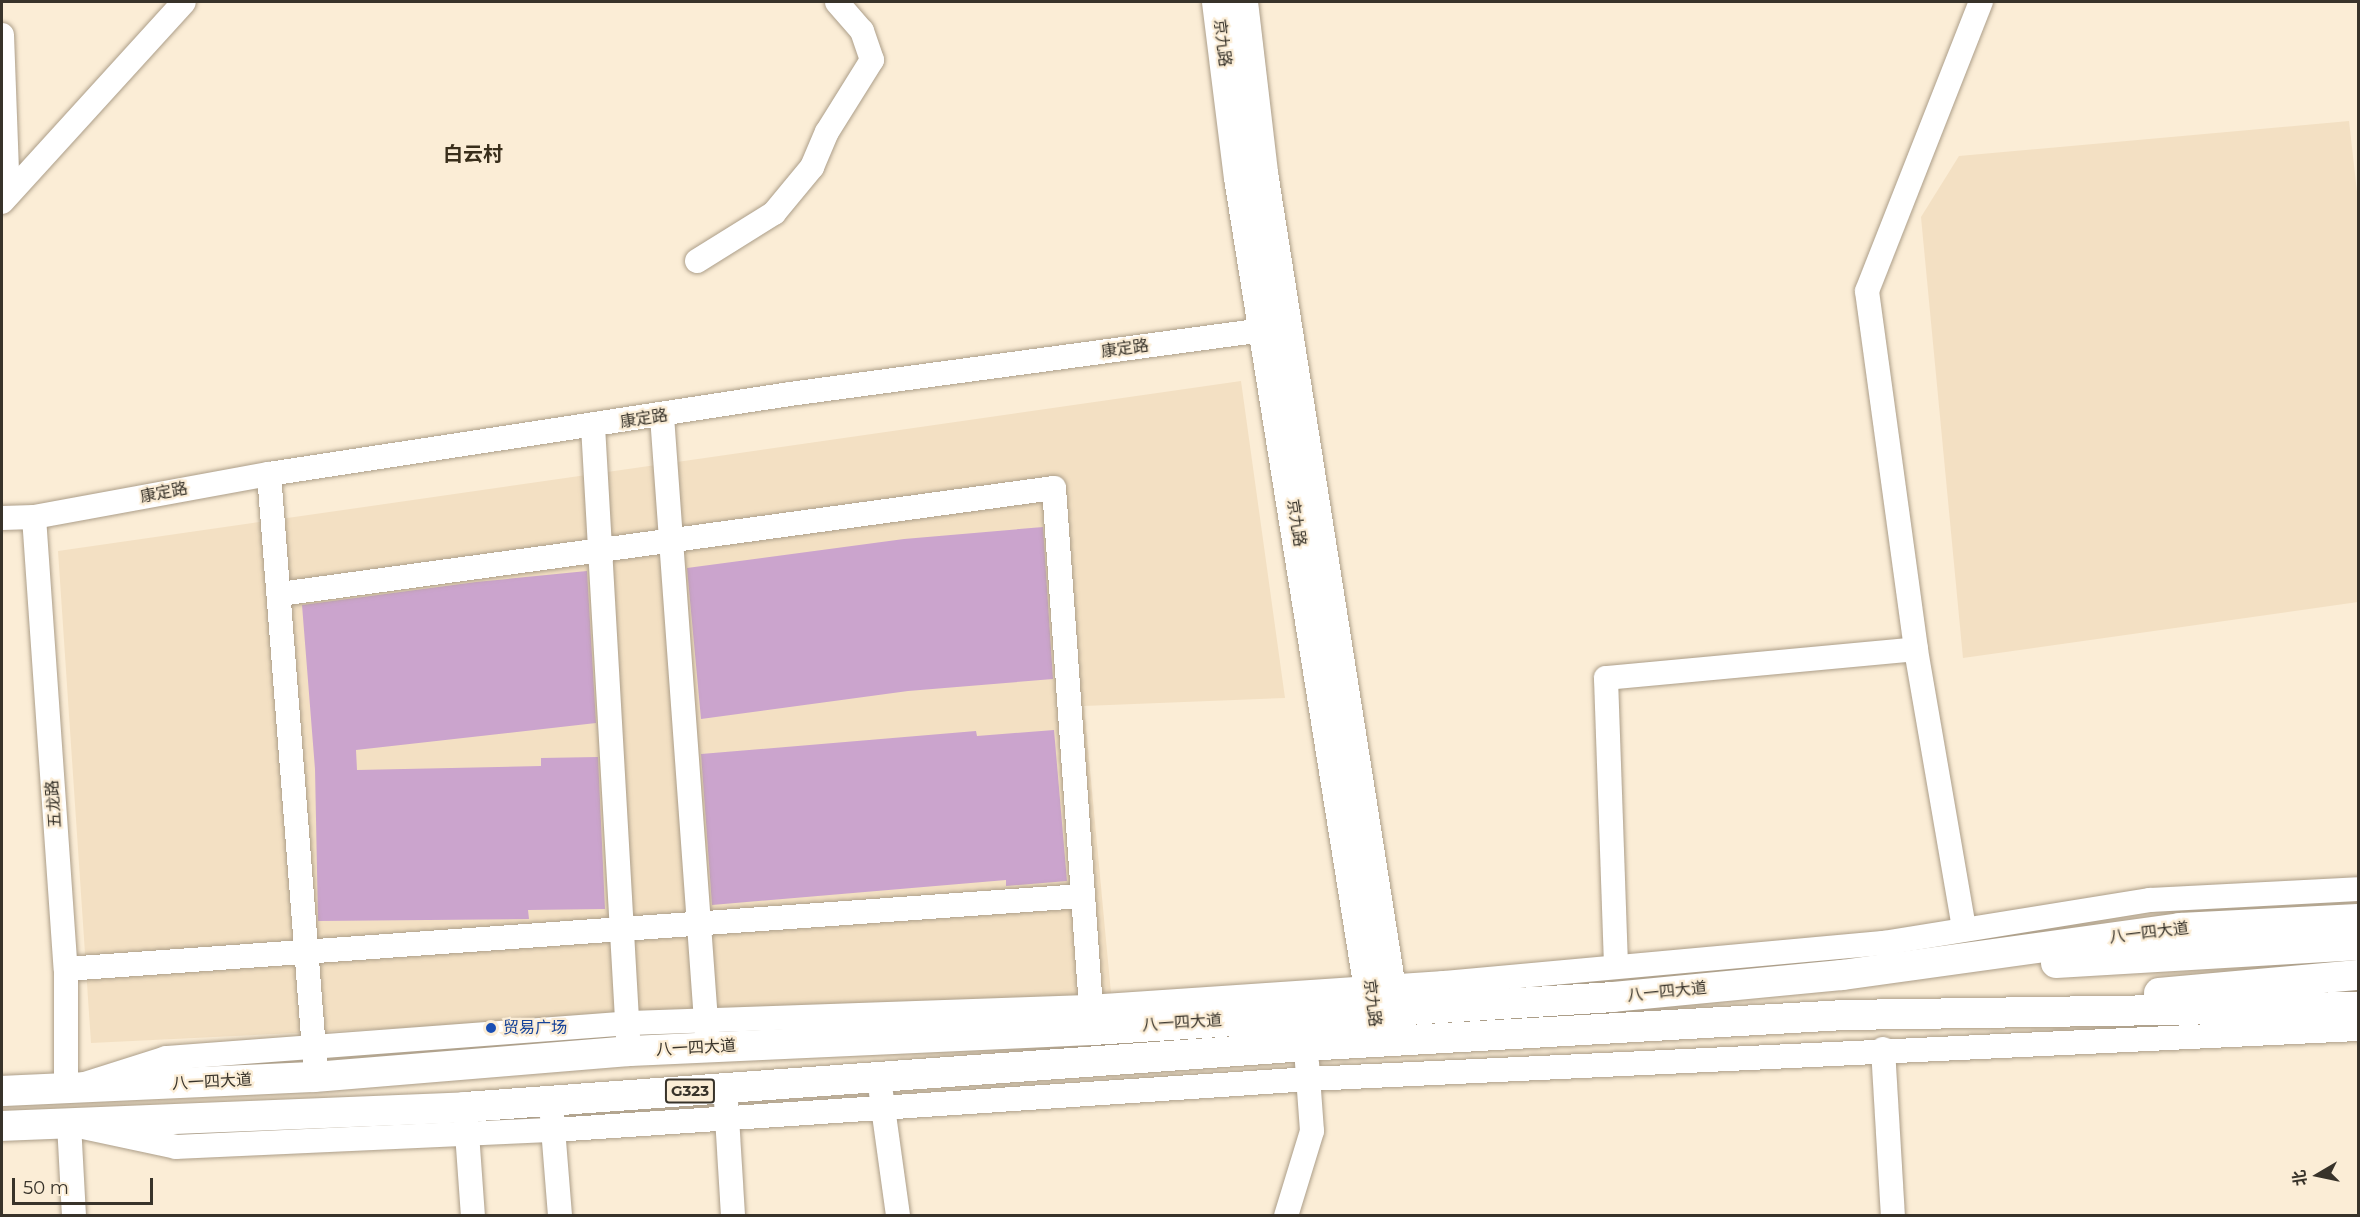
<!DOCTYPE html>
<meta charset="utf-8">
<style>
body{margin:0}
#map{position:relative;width:2360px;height:1217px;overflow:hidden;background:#fbedd6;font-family:Montserrat,"Noto Sans SC",sans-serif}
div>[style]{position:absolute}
.built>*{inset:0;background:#f3e0c3}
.building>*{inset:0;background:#cba4cd}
.roads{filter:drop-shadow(0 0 2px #ac9e89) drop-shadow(0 0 2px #ac9e89)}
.minor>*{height:24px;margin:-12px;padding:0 12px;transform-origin:12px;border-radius:12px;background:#fff}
.major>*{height:30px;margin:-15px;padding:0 15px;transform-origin:15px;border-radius:15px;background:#fff}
.dots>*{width:16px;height:16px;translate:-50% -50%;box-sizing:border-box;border:3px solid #fbedd6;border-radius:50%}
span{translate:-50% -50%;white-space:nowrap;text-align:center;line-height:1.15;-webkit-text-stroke:4.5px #fbedd6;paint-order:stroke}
.shield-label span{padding:2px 4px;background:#fbedd6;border:2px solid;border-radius:4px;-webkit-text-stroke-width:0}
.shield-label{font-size:15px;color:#38332a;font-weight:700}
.street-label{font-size:16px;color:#38332a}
.transit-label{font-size:16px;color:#164399}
.left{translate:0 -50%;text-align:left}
.quarter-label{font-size:20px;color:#392e1b;font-weight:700}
.frame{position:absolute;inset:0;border:3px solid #38332a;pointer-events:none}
.north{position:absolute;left:2288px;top:1145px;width:60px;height:60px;-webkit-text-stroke:4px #fbedd6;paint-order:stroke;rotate:261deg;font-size:16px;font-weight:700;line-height:24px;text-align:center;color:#38332a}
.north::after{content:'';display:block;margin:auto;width:21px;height:27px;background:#38332a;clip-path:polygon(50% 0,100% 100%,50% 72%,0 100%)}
.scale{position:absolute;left:12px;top:1178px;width:141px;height:27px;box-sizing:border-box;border:3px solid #38332a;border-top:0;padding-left:8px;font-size:18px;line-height:21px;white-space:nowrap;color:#38332a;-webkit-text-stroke:4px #fbedd6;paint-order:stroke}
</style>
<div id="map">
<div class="built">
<div style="clip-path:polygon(2349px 121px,2358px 201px,2358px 602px,1963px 658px,1921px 217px,1959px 156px)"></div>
<div style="clip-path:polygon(1241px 381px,1285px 698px,1084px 706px,1111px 993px,91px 1043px,58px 551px)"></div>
</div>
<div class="building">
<div style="clip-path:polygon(1043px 527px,1053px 679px,908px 691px,701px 719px,687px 568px,904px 539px)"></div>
<div style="clip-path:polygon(587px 571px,596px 723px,356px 750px,357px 770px,541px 766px,541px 758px,598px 757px,605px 909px,528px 910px,529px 919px,318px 921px,315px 769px,302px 605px,476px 582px)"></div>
<div style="clip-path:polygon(1054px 730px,1067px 881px,1006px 886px,1006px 880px,712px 905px,701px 754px,976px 731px,977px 736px)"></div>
</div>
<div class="roads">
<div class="minor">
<div style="left:2px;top:35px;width:160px;rotate:87.9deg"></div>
<div style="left:2px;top:202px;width:270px;rotate:-47.7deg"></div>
<div style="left:697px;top:261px;width:91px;rotate:-31.9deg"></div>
<div style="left:774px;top:213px;width:60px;rotate:-50.4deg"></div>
<div style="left:812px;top:167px;width:38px;rotate:-67deg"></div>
<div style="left:827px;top:132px;width:85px;rotate:-58deg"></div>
<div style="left:872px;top:60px;width:31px;rotate:-109deg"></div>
<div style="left:862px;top:31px;width:38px;rotate:-131deg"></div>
<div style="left:662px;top:416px;width:620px;rotate:85.84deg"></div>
<div style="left:593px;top:426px;width:612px;rotate:86.72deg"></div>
<div style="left:269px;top:474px;width:591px;rotate:85.53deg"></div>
<div style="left:34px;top:517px;width:453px;rotate:86deg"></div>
<div style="left:66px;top:969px;width:121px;rotate:90deg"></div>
<div style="left:66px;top:1090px;width:105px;rotate:-17.7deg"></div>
<div style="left:166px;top:1058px;width:463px;rotate:-4.3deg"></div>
<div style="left:628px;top:1023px;width:462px;rotate:-2deg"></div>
<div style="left:1090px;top:1007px;width:354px;rotate:-3.9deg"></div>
<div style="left:1443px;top:983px;width:443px;rotate:-5.2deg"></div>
<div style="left:1884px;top:943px;width:269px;rotate:-9.2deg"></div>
<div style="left:2150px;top:900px;width:208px;rotate:-3deg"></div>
<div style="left:2px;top:518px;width:32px;rotate:-2deg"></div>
<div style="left:34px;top:517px;width:239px;rotate:-10.4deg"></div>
<div style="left:269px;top:474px;width:527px;rotate:-8.73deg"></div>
<div style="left:790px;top:394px;width:494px;rotate:-7.7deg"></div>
<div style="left:280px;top:594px;width:781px;rotate:-7.8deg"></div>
<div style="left:1054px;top:488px;width:535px;rotate:85.93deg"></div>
<div style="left:1964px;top:928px;width:283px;rotate:-99.8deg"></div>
<div style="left:1916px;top:649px;width:361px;rotate:-97.8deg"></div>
<div style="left:1867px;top:291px;width:311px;rotate:-68.5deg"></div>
<div style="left:1616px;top:965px;width:287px;rotate:-92deg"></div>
<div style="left:1606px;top:678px;width:311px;rotate:-5.3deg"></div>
<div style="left:66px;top:969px;width:1019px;rotate:-4.11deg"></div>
<div style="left:1883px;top:1049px;width:167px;rotate:86.6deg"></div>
<div style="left:881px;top:1093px;width:124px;rotate:82.1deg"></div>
<div style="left:726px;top:1101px;width:115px;rotate:86.5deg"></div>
<div style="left:552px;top:1116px;width:100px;rotate:85.4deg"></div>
<div style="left:466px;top:1119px;width:97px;rotate:85.9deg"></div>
<div style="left:74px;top:1216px;width:92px;rotate:-93.1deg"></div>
<div style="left:69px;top:1124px;width:109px;rotate:12.1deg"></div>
<div style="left:176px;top:1147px;width:378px;rotate:-2.6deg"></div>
<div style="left:554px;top:1130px;width:757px;rotate:-3.86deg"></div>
<div style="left:1309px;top:1079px;width:1050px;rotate:-2.73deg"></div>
<div style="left:1286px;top:1216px;width:89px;rotate:-73deg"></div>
<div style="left:1312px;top:1131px;width:68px;rotate:-94.2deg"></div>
</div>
<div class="major">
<div style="left:1217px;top:2px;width:177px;rotate:82.9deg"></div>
<div style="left:1239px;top:178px;width:866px;rotate:80.9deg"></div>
<div style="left:1243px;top:2px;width:172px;rotate:83.3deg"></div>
<div style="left:1263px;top:173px;width:871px;rotate:81.08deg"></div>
<div style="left:2056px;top:963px;width:303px;rotate:-3.4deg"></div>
<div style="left:2159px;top:993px;width:200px;rotate:-5.2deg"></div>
<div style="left:2px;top:1091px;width:312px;rotate:-2.6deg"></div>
<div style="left:314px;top:1077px;width:316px;rotate:-4.7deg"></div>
<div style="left:629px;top:1051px;width:464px;rotate:-2.6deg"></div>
<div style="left:1093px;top:1030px;width:521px;rotate:-3.63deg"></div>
<div style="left:1613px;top:997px;width:230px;rotate:-5.5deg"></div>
<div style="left:1842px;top:975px;width:341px;rotate:-7.9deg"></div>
<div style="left:2180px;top:928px;width:178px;rotate:-2.9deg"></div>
<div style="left:2px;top:1126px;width:463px;rotate:-2.3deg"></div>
<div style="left:465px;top:1107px;width:842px;rotate:-4.15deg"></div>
<div style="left:1305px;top:1046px;width:541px;rotate:-3.29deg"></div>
<div style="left:1845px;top:1015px;width:513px;rotate:-0.89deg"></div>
</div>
</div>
<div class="dots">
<div style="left:491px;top:1028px;background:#1a4fb4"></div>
</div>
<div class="shield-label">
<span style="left:690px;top:1091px">G323</span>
</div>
<div class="street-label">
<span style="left:1222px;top:43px;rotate:83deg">京九路</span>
<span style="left:1125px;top:349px;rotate:-8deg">康定路</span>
<span style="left:644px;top:419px;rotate:-9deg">康定路</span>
<span style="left:164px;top:493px;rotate:-11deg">康定路</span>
<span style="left:1296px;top:523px;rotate:81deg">京九路</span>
<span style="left:54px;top:804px;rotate:-94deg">五龙路</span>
<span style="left:2149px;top:933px;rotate:-7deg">八一四大道</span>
<span style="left:1667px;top:992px;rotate:-6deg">八一四大道</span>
<span style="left:1372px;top:1003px;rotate:83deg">京九路</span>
<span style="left:1182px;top:1023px;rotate:-4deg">八一四大道</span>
<span style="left:696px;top:1048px;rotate:-3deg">八一四大道</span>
<span style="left:212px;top:1082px;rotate:-3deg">八一四大道</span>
</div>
<div class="transit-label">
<span class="left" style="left:503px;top:1028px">贸易广场</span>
</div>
<div class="quarter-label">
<span style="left:473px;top:154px">白云村</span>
</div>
<div class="frame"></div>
<div class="north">北</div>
<div class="scale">50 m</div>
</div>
